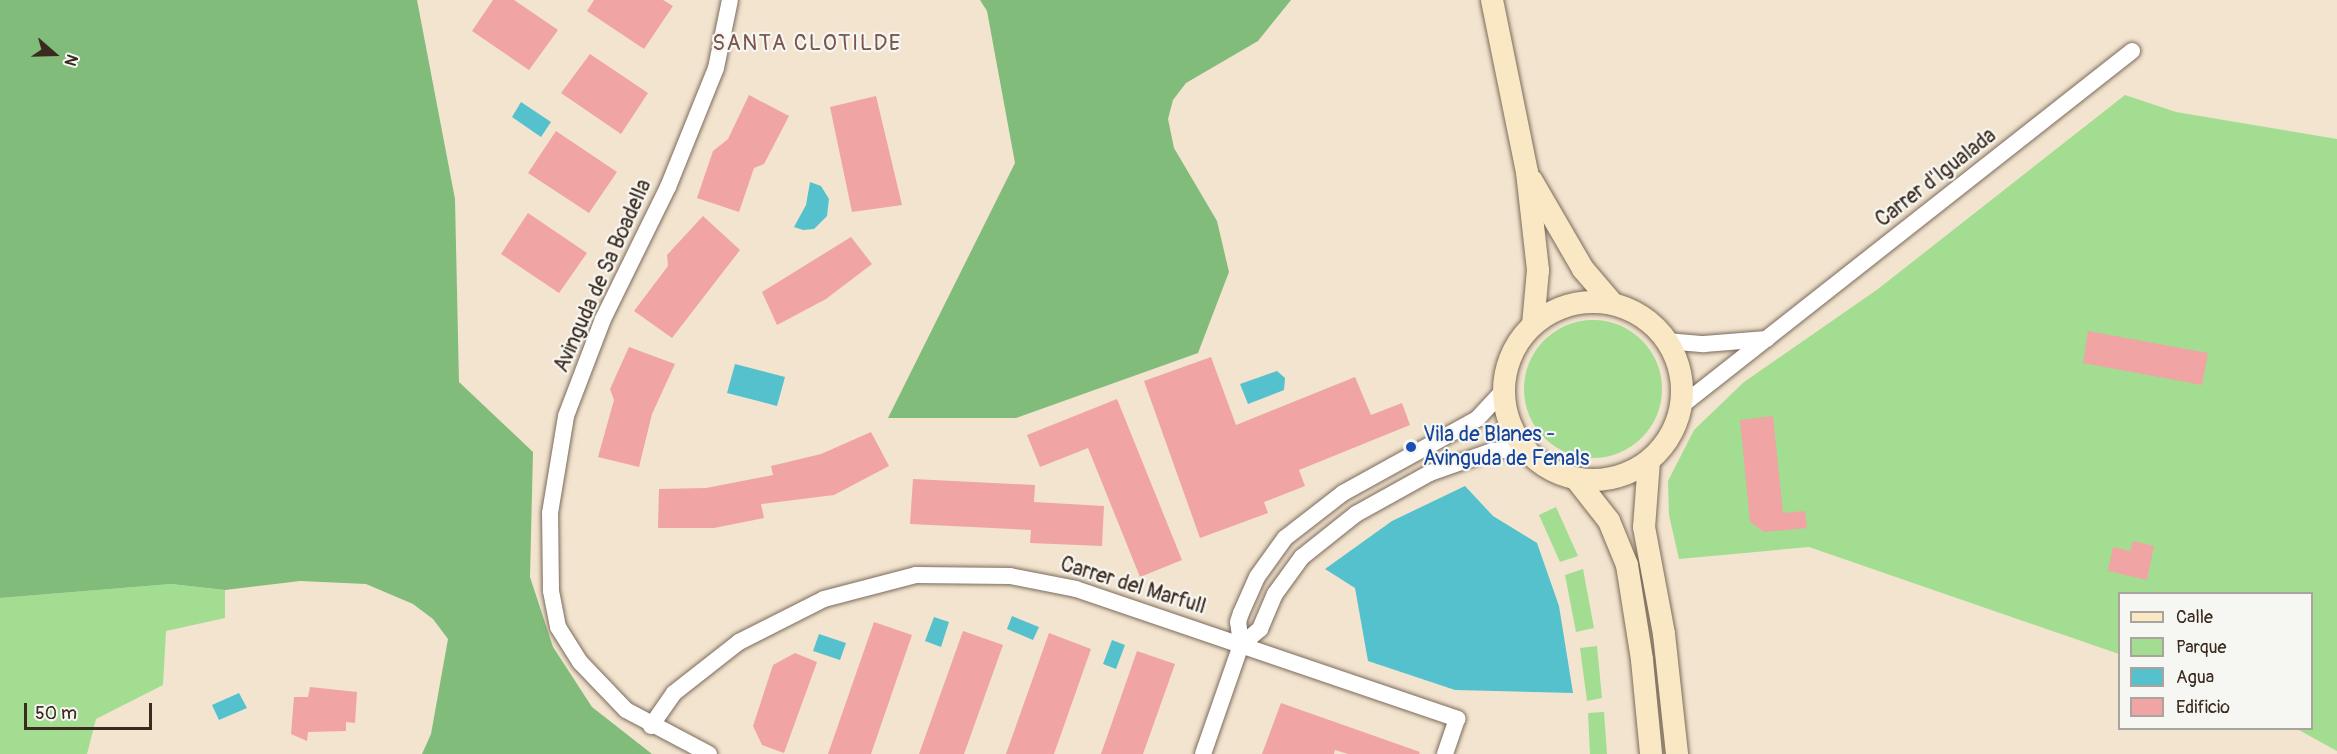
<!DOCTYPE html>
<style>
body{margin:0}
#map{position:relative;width:2337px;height:754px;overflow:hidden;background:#f3e4cf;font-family:Pangolin,sans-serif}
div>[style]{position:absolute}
.green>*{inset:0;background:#a2dd91}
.round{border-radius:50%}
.forest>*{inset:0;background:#81bc7b}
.water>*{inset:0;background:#54c1cd}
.building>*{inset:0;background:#f0a4a3}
.roads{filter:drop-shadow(0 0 2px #7b6b5c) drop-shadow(0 0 2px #7b6b5c)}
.street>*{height:16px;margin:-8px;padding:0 8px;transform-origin:8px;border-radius:8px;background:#fff}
.secondary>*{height:22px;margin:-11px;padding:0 11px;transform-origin:11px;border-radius:11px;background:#fae7c3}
.secondary>.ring{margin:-11px;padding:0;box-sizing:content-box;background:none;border:22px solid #fae7c3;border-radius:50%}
.dots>*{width:16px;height:16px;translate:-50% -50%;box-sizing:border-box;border:3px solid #f6f6f2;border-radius:50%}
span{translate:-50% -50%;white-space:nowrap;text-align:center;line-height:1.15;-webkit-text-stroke:4.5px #f6f6f2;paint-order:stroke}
.street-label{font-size:21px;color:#3b2a1e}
.transit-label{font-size:21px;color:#164399}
.left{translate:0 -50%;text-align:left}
.neighbourhood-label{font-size:22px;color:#7a554d;letter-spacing:1.5px}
.legend{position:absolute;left:2118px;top:592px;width:195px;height:138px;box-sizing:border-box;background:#f6f6f2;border:2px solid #aba49d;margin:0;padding:8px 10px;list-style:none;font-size:18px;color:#3b2a1e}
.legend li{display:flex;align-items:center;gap:12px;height:30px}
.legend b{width:30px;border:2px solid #aba49d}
.north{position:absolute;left:24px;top:24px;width:60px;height:60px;-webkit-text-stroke:4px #f6f6f2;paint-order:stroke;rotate:110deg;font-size:16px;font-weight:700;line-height:24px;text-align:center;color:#3b2a1e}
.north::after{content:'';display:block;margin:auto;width:21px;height:27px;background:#3b2a1e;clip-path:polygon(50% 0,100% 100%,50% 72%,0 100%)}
.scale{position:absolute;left:24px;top:703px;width:128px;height:27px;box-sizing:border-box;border:3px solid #3b2a1e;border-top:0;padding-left:8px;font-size:18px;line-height:21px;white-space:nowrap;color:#3b2a1e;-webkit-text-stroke:4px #f6f6f2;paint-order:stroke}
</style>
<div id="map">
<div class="green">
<div style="clip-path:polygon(2125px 95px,2176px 112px,2337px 139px,2337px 751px,2297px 729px,2312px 728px,2312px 594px,2120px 594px,2119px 654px,1809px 547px,1679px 559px,1669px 515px,1668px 481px,1694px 430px,1744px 382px,1878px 289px)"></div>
<div class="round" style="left:1524px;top:320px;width:138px;height:138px"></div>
<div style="clip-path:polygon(1556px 507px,1578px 556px,1560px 562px,1539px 515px)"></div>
<div style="clip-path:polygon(1583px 569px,1594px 628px,1576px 632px,1565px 575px)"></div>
<div style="clip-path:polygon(171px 584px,225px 590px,225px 618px,166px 631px,163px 685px,96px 719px,87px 754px,0 754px,0 598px)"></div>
<div style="clip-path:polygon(1597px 646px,1602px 698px,1587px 701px,1580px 648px)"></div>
<div style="clip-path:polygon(1604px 712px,1607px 754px,1590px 754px,1588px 713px)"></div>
</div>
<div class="forest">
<div style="clip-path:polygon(0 0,417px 0,455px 199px,459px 382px,533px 452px,530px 577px,553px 647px,592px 707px,652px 754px,422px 754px,431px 734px,448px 639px,433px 619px,413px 604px,366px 584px,300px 581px,225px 590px,171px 584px,0 598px)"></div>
<div style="clip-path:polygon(980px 0,1291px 0,1258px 41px,1186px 83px,1173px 100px,1168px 119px,1174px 148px,1217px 221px,1229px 272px,1198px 353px,1016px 418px,888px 418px,1015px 163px,987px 11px)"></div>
</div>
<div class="water">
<div style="clip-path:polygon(521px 102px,551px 122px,541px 137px,512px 117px)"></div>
<div style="clip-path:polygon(810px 182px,821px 186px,829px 199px,827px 216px,814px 229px,803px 230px,794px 227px,806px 205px)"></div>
<div style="clip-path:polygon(735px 364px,785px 377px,777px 406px,727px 393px)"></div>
<div style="clip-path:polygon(1277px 371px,1285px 378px,1284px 390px,1248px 404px,1240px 384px)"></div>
<div style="clip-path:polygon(1465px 486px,1493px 516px,1537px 543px,1559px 606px,1573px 693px,1455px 690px,1368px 661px,1355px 588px,1325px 569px,1392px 521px)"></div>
<div style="clip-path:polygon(1012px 616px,1039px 627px,1033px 640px,1007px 629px)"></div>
<div style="clip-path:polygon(934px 617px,949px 622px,941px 647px,925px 641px)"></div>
<div style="clip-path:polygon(819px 634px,846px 643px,840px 660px,813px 651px)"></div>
<div style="clip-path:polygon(1112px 640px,1125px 645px,1116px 669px,1103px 664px)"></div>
<div style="clip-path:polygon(239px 693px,247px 708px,219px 720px,212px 705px)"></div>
</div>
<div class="building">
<div style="clip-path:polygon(493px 0,514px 0,558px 30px,529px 70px,472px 31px)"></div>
<div style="clip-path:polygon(594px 0,663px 0,673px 6px,644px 49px,587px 11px)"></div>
<div style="clip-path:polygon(590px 54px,648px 93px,621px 134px,561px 93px)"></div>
<div style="clip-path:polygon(749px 95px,789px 116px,764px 164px,754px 168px,739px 212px,697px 198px,713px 151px,728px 139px)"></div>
<div style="clip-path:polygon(876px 96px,902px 205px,852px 212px,830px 107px)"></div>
<div style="clip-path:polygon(556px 131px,617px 172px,589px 213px,528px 173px)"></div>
<div style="clip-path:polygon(528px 213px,587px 253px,559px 293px,501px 254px)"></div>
<div style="clip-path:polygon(703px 216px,740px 250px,672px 338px,634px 311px,668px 266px,667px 255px)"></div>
<div style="clip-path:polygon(851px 237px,872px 264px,826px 299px,777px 325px,762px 292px)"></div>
<div style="clip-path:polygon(2088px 331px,2208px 353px,2202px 385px,2083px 363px)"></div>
<div style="clip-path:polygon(629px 347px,675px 364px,652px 414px,639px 467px,598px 457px,614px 400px,610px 389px)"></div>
<div style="clip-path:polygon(1211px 357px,1236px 425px,1355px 377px,1371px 415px,1402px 403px,1410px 425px,1299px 470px,1305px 486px,1264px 502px,1268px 513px,1200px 538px,1144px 381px)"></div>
<div style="clip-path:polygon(1117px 399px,1182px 560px,1140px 577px,1088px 448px,1040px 467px,1027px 435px)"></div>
<div style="clip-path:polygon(1773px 416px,1783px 513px,1805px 511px,1807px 528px,1764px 532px,1750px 522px,1740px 420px)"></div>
<div style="clip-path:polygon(871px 432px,889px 466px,834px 495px,761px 504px,764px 518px,714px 528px,658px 528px,659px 489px,706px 488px,773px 475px,771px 466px,821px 454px)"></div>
<div style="clip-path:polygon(913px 479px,1035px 485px,1034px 502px,1104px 506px,1102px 546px,1030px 543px,1031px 530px,910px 524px)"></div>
<div style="clip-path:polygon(2133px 541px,2154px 546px,2147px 580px,2108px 571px,2113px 547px,2130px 551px)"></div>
<div style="clip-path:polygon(874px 622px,912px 635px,871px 754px,828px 754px)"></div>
<div style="clip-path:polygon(963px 631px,1003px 645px,964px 754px,919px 754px)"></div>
<div style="clip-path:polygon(1049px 633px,1091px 649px,1054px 754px,1006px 754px)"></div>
<div style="clip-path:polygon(1137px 651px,1175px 664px,1143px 754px,1101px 754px)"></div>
<div style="clip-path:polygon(795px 653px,817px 662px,784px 753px,762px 745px,753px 726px,773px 665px)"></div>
<div style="clip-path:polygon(310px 687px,357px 692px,355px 723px,346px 722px,346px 731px,308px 732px,307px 741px,291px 734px,294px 697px,308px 697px)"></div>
<div style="clip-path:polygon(1281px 703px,1420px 752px,1419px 754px,1348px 754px,1335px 750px,1334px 754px,1262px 754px)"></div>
</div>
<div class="roads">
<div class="street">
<div style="left:1666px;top:341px;width:38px;rotate:5deg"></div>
<div style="left:1704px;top:344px;width:63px;rotate:-4.5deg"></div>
<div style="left:1681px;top:406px;width:574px;rotate:-38.21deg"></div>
<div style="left:1241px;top:645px;width:25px;rotate:-40deg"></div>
<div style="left:1260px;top:629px;width:38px;rotate:-67deg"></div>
<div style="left:1275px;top:594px;width:46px;rotate:-53.9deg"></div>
<div style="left:1302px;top:557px;width:69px;rotate:-38.5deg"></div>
<div style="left:1356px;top:514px;width:85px;rotate:-29deg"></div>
<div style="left:1430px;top:473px;width:66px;rotate:-19.5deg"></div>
<div style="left:1492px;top:451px;width:32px;rotate:-5deg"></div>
<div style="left:651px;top:726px;width:40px;rotate:-55.1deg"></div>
<div style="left:674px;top:693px;width:83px;rotate:-38.1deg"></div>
<div style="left:739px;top:642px;width:95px;rotate:-26.8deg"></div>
<div style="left:824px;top:599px;width:95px;rotate:-14.6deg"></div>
<div style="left:916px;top:575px;width:94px;rotate:0.6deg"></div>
<div style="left:1010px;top:576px;width:67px;rotate:11.1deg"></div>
<div style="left:1076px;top:589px;width:403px;rotate:18.8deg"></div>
<div style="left:1457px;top:719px;width:37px;rotate:109deg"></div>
<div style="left:709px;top:754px;width:94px;rotate:-152.1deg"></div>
<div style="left:626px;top:710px;width:66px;rotate:-133.8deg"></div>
<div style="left:580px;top:662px;width:41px;rotate:-122.2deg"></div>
<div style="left:558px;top:627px;width:37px;rotate:-101deg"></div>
<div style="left:551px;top:591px;width:78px;rotate:-90.7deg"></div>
<div style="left:550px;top:513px;width:98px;rotate:-80.6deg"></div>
<div style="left:566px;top:416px;width:104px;rotate:-69.1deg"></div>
<div style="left:603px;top:319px;width:147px;rotate:-63.8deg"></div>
<div style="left:668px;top:187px;width:128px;rotate:-68deg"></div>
<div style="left:716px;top:68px;width:69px;rotate:-78.4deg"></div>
<div style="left:1203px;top:754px;width:115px;rotate:-70.8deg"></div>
<div style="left:1241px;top:645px;width:23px;rotate:-97deg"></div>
<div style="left:1238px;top:622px;width:9px;rotate:-72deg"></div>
<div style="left:1241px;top:613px;width:39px;rotate:-66deg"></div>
<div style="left:1257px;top:577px;width:48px;rotate:-54.3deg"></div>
<div style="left:1285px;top:538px;width:73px;rotate:-37.8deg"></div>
<div style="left:1343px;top:493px;width:153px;rotate:-28.9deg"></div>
<div style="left:1477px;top:419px;width:40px;rotate:-47deg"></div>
</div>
<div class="secondary">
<div style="left:1492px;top:0;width:176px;rotate:78.5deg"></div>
<div style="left:1527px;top:172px;width:99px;rotate:83.6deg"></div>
<div style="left:1538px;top:270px;width:55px;rotate:95.2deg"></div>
<div style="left:1532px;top:181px;width:102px;rotate:59.9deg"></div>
<div style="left:1583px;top:269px;width:46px;rotate:49.4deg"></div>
<div class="ring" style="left:1504px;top:302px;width:156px;height:156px"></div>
<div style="left:1649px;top:461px;width:66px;rotate:94.3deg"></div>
<div style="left:1644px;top:527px;width:109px;rotate:79.4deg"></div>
<div style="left:1664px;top:634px;width:121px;rotate:83.8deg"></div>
<div style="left:1576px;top:479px;width:53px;rotate:51.8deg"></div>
<div style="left:1609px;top:521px;width:48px;rotate:67.8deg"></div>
<div style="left:1627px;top:565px;width:96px;rotate:81deg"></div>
<div style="left:1642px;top:660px;width:94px;rotate:84.5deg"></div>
</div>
</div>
<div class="dots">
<div style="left:1411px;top:447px;background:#1a4fb4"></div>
</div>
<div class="street-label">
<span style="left:1936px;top:178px;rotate:-38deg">Carrer d'Igualada</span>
<span style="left:603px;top:276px;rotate:-66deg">Avinguda de Sa Boadella</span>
<span style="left:1133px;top:586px;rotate:17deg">Carrer del Marfull</span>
</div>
<div class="transit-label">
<span class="left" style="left:1423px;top:447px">Vila de Blanes -<br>Avinguda de Fenals</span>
</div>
<div class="neighbourhood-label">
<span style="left:807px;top:44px">SANTA CLOTILDE</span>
</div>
<ul class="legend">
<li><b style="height:8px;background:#fae7c3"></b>Calle</li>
<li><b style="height:16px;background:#a2dd91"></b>Parque</li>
<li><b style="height:16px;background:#54c1cd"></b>Agua</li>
<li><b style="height:16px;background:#f0a4a3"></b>Edificio</li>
</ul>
<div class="north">N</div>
<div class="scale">50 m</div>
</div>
